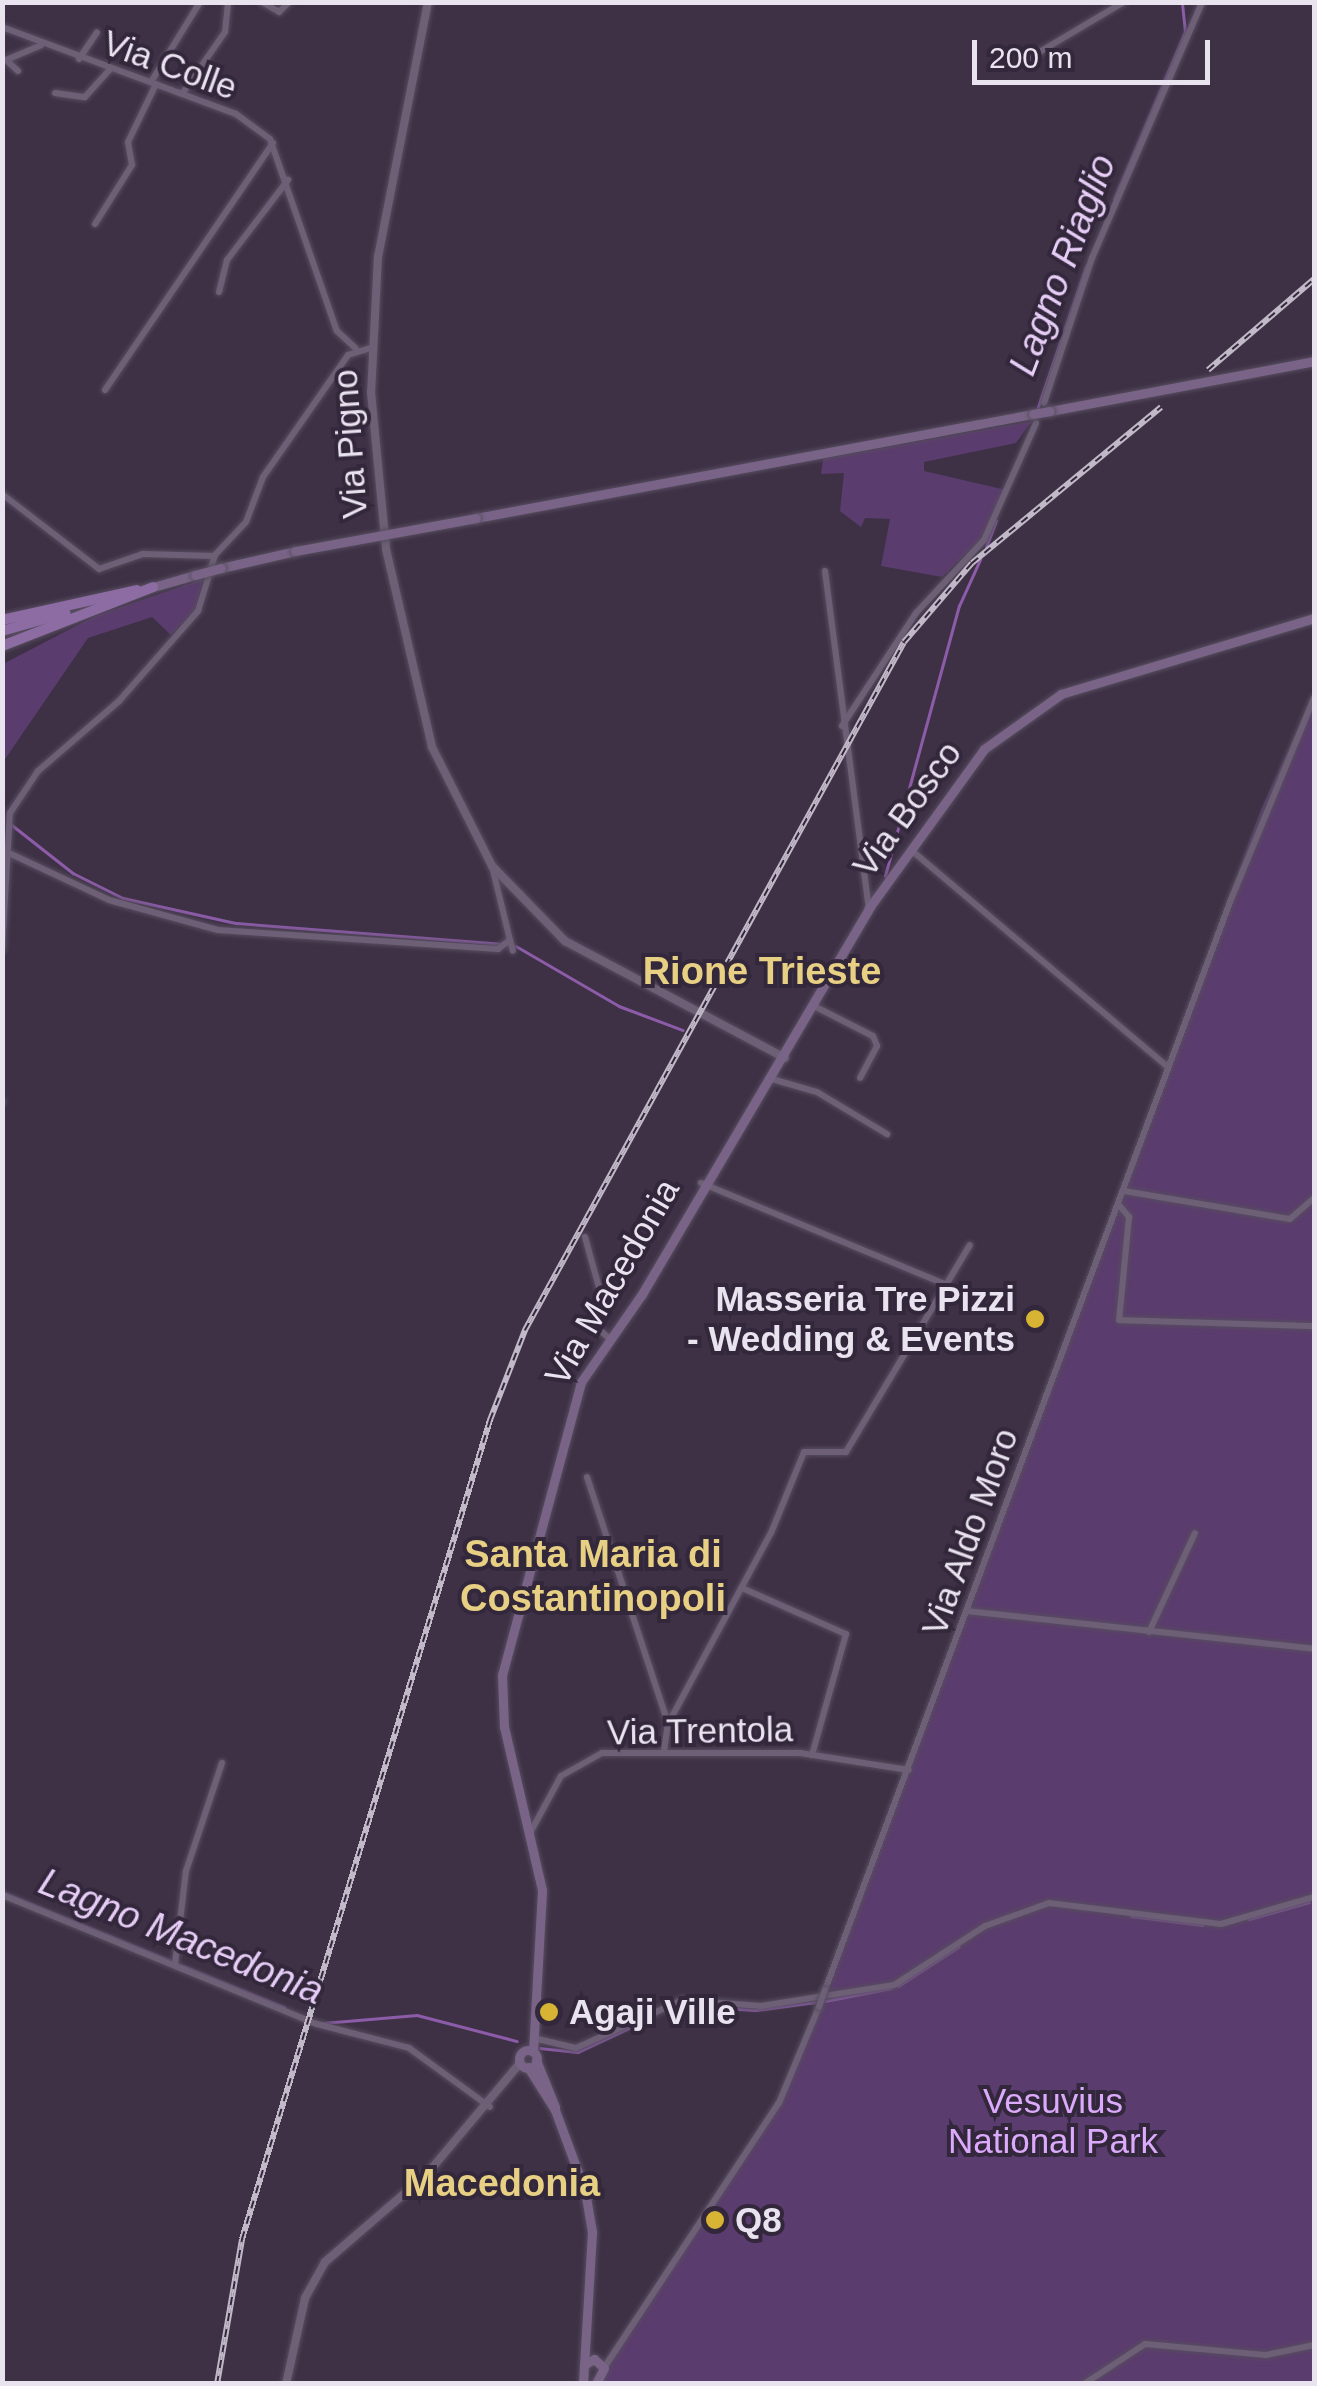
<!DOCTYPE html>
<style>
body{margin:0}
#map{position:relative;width:1317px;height:2386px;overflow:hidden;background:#3e3146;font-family:Helvetica,sans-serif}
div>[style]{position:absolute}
.green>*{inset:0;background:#5b3c6e}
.stream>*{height:2.5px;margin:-1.25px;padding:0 1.25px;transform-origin:1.25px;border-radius:1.25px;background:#8c5ca8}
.roads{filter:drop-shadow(0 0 2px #574d5f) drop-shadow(0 0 2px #574d5f)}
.minor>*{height:6px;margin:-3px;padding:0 3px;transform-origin:3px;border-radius:3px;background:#6d5f76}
.tertiary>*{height:8px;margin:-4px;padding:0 4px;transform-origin:4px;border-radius:4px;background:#6d5f76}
.secondary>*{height:9px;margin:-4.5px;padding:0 4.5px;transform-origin:4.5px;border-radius:4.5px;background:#796487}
.secondary>.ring{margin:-4.5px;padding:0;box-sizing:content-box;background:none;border:9px solid #796487;border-radius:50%}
.trunk>*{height:10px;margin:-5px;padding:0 5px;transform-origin:5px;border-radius:5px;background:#8d6ba3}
.rail>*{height:6px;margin-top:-3px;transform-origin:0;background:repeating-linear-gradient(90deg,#33273b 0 8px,#c1b9c8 0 16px);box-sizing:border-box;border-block:2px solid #c1b9c8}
.bridges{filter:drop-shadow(0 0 2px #574d5f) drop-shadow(0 0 2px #574d5f)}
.minor-bridge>*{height:6px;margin:-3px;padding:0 3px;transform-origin:3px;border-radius:3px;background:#6d5f76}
.secondary-bridge>*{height:9px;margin:-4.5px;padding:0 4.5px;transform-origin:4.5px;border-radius:4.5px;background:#796487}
.dots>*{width:28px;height:28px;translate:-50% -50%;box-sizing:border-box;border:5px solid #33273b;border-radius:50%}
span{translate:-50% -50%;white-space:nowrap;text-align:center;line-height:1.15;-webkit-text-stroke:8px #33273b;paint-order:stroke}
.street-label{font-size:35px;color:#e9e2ef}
.poi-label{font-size:35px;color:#e9e2ef;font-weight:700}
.right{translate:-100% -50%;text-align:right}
.left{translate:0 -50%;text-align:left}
.park-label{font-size:35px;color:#dcaafc}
.water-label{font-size:38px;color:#e6cdf6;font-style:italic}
.neighbourhood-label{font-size:38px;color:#e7cf83;font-weight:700}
.frame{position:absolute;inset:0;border:5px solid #e9e2ef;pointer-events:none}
.scale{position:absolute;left:972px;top:40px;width:238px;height:45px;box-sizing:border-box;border:5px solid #e9e2ef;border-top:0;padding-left:12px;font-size:30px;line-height:35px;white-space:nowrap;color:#e9e2ef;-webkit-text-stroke:8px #33273b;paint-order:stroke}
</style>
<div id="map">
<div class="green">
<div style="clip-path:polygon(1032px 421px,1016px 443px,924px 462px,924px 471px,1006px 490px,981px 539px,942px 577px,881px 566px,890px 519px,865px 518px,861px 527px,840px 511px,844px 473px,821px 474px,823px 459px)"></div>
<div style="clip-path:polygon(203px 579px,195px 610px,171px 635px,152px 617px,88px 638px,3px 762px,3px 664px,95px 616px)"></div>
<div style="clip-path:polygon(1314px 692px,1314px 2383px,589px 2384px,775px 2105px,806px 2034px,1261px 810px)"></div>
</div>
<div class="stream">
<div style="left:1114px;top:199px;width:181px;rotate:-67deg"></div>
<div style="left:1185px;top:32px;width:30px;rotate:-96deg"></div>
<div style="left:1037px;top:410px;width:152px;rotate:-71.2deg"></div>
<div style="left:986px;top:547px;width:28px;rotate:-69deg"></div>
<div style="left:12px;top:825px;width:78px;rotate:38.2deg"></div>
<div style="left:73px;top:873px;width:56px;rotate:26.6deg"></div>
<div style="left:123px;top:898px;width:116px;rotate:12.5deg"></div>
<div style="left:236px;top:923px;width:268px;rotate:4.5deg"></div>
<div style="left:885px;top:876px;width:280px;rotate:-74.7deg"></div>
<div style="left:959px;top:606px;width:51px;rotate:-65.5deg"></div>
<div style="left:516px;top:946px;width:119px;rotate:30.2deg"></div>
<div style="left:619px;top:1006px;width:68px;rotate:20.6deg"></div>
<div style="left:2px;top:1892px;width:305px;rotate:22.2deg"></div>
<div style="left:1131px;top:1916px;width:72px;rotate:7.2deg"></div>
<div style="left:1249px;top:1919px;width:62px;rotate:-15.8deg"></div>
<div style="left:898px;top:1986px;width:72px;rotate:-33deg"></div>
<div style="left:825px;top:2001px;width:67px;rotate:-11.1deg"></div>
<div style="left:681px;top:2005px;width:74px;rotate:3.9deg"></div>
<div style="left:755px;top:2010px;width:63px;rotate:-7.4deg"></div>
<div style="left:323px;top:2023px;width:94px;rotate:-4.9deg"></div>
<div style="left:417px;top:2015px;width:103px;rotate:14.6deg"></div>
<div style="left:540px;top:2048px;width:38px;rotate:6deg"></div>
<div style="left:578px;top:2052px;width:75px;rotate:-25.2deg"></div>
</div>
<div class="roads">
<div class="minor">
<div style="left:262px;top:2px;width:20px;rotate:30deg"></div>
<div style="left:279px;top:12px;width:14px;rotate:-45deg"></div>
<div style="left:2px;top:27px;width:250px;rotate:20.4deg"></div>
<div style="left:236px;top:114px;width:42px;rotate:36.3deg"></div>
<div style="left:270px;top:139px;width:203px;rotate:70.8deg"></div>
<div style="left:337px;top:331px;width:25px;rotate:43deg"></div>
<div style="left:79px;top:59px;width:32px;rotate:-56deg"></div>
<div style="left:1016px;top:66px;width:126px;rotate:-30.7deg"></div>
<div style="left:18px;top:71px;width:16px;rotate:-137deg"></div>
<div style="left:6px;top:60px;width:38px;rotate:-23deg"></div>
<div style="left:151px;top:82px;width:94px;rotate:-58.5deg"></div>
<div style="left:55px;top:93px;width:30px;rotate:8deg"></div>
<div style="left:85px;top:97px;width:38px;rotate:-48deg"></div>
<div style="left:182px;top:94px;width:75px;rotate:-55.3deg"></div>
<div style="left:225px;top:32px;width:30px;rotate:-84deg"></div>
<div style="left:95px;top:224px;width:70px;rotate:-57.9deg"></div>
<div style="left:132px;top:165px;width:23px;rotate:-100deg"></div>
<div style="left:128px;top:142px;width:64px;rotate:-64.2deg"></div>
<div style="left:219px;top:292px;width:33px;rotate:-76deg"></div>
<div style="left:227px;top:260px;width:101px;rotate:-52.7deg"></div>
<div style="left:105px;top:390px;width:299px;rotate:-55.8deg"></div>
<div style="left:1044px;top:403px;width:153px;rotate:-71.7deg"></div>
<div style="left:1092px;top:258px;width:279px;rotate:-66.7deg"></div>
<div style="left:2px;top:494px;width:123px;rotate:37.7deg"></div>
<div style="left:99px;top:569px;width:46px;rotate:-18.8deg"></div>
<div style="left:143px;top:554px;width:71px;rotate:1.6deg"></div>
<div style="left:825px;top:571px;width:340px;rotate:82.6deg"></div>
<div style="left:842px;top:726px;width:135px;rotate:-56.8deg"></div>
<div style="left:916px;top:613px;width:100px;rotate:-47deg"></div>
<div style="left:984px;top:540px;width:128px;rotate:-66deg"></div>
<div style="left:911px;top:850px;width:336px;rotate:40.2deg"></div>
<div style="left:11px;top:854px;width:108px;rotate:25.1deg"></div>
<div style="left:109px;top:900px;width:113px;rotate:15.4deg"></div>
<div style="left:218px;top:930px;width:281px;rotate:3.9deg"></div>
<div style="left:498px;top:949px;width:15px;rotate:-37deg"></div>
<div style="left:510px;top:940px;width:76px;rotate:-103.7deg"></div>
<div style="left:510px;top:940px;width:11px;rotate:75deg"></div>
<div style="left:2px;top:950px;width:137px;rotate:-86.7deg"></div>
<div style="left:10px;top:813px;width:50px;rotate:-56.3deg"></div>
<div style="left:38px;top:771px;width:107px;rotate:-40.8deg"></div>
<div style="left:119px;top:701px;width:120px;rotate:-48.7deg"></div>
<div style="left:198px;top:611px;width:59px;rotate:-73.1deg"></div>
<div style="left:215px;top:555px;width:45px;rotate:-46.8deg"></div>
<div style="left:246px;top:522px;width:48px;rotate:-69.3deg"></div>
<div style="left:263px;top:477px;width:149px;rotate:-55.1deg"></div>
<div style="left:348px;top:355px;width:24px;rotate:-17deg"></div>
<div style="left:814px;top:1006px;width:66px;rotate:27deg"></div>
<div style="left:873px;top:1036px;width:11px;rotate:68deg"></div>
<div style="left:877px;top:1046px;width:36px;rotate:118deg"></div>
<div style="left:772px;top:1079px;width:47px;rotate:16.1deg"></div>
<div style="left:817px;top:1092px;width:82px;rotate:31deg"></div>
<div style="left:2px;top:1101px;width:1px;rotate:90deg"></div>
<div style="left:701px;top:1183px;width:266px;rotate:22.5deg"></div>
<div style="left:1124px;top:1191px;width:168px;rotate:9.6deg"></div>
<div style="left:1290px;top:1219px;width:32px;rotate:-41deg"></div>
<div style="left:1119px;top:1205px;width:16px;rotate:50deg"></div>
<div style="left:1129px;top:1217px;width:103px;rotate:95.5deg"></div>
<div style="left:1119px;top:1320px;width:195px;rotate:1.8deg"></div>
<div style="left:585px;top:1237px;width:56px;rotate:74.5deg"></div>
<div style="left:600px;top:1291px;width:35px;rotate:98deg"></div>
<div style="left:595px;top:1326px;width:18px;rotate:41deg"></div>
<div style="left:587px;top:1477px;width:259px;rotate:71.8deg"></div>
<div style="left:742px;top:1588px;width:114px;rotate:23.9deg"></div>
<div style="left:846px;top:1634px;width:126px;rotate:105.7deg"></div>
<div style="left:967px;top:1611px;width:349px;rotate:6.2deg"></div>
<div style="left:1149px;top:1632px;width:109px;rotate:-65.1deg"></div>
<div style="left:664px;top:1751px;width:27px;rotate:-82deg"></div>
<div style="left:668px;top:1724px;width:217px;rotate:-61.7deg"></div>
<div style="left:771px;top:1533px;width:87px;rotate:-67.8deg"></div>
<div style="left:804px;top:1452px;width:42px"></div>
<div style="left:846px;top:1452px;width:241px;rotate:-59.1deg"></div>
<div style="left:530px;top:1833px;width:65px;rotate:-61.5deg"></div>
<div style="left:561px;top:1776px;width:47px;rotate:-29.3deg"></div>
<div style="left:602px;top:1753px;width:198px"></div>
<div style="left:800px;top:1753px;width:110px;rotate:8.9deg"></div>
<div style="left:2px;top:1895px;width:340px;rotate:22.3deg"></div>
<div style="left:317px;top:2024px;width:95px;rotate:14.6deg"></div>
<div style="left:409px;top:2048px;width:100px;rotate:36.1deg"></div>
<div style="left:175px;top:1964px;width:94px;rotate:-83.3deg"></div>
<div style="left:186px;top:1871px;width:114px;rotate:-71.6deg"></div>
<div style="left:825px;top:1990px;width:1166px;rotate:-69.58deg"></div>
<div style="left:1232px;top:897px;width:215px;rotate:-67.6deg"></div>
<div style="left:533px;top:2038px;width:44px;rotate:13.1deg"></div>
<div style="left:576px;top:2048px;width:117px;rotate:-24.2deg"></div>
<div style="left:683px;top:2000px;width:78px;rotate:4.4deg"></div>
<div style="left:761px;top:2006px;width:135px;rotate:-9deg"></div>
<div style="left:894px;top:1985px;width:108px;rotate:-33deg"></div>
<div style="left:985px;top:1926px;width:68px;rotate:-19.8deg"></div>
<div style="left:1049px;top:1903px;width:173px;rotate:7deg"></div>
<div style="left:1221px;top:1924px;width:97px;rotate:-16.2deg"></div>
<div style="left:604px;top:2368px;width:318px;rotate:-56.6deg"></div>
<div style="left:779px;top:2103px;width:104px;rotate:-67.4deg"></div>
<div style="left:1084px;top:2384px;width:73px;rotate:-33.3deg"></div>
<div style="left:1145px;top:2344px;width:121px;rotate:5.2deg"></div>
<div style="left:1266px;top:2355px;width:49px;rotate:-11.8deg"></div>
</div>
<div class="tertiary">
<div style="left:428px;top:2px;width:259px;rotate:101.1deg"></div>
<div style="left:378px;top:256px;width:136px;rotate:92.9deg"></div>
<div style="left:371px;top:392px;width:158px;rotate:84.5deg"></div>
<div style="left:386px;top:549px;width:203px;rotate:76.9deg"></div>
<div style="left:432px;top:747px;width:133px;rotate:63.2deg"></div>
<div style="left:492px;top:866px;width:105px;rotate:45.8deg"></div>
<div style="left:565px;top:941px;width:249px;rotate:28deg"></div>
<div style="left:286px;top:2384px;width:88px;rotate:-77.5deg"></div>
<div style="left:305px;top:2298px;width:41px;rotate:-60.9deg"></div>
<div style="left:325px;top:2262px;width:135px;rotate:-40.8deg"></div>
<div style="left:427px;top:2174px;width:145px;rotate:-50deg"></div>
</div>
<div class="secondary">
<div style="left:1050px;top:411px;width:269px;rotate:-10.7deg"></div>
<div style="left:476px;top:518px;width:567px;rotate:-10.58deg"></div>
<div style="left:221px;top:568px;width:76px;rotate:-12.9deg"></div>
<div style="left:153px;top:587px;width:44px;rotate:-15.9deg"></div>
<div class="ring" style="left:519px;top:2050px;width:9px;height:9px"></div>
<div style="left:533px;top:2052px;width:162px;rotate:-86.8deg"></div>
<div style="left:542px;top:1890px;width:167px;rotate:-103.1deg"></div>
<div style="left:504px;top:1727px;width:52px;rotate:-92.2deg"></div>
<div style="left:502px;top:1675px;width:303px;rotate:-74.9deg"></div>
<div style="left:581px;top:1382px;width:107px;rotate:-55.3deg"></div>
<div style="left:642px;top:1294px;width:448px;rotate:-59.5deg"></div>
<div style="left:869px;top:908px;width:196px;rotate:-54.1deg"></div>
<div style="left:984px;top:749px;width:95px;rotate:-35.5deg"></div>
<div style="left:1061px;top:694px;width:264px;rotate:-16.7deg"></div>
<div style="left:536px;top:2060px;width:51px;rotate:68deg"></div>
<div style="left:528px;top:2067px;width:51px;rotate:57.9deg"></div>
<div style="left:555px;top:2110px;width:86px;rotate:69.7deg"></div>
<div style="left:585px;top:2191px;width:42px;rotate:80.3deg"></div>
<div style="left:592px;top:2232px;width:133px;rotate:93.4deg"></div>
<div style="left:583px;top:2384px;width:19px;rotate:-87deg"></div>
<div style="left:584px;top:2365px;width:12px;rotate:-31deg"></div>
<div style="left:594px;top:2359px;width:13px;rotate:42deg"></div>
<div style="left:604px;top:2368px;width:18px;rotate:117deg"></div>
</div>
<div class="trunk">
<div style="left:2px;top:620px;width:138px;rotate:-12.5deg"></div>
<div style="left:2px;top:631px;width:66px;rotate:-15.9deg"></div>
<div style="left:2px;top:646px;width:162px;rotate:-21.3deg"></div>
</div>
</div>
<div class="rail">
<div style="left:1208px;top:370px;width:140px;rotate:-40.6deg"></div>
<div style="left:217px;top:2384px;width:147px;rotate:-80.2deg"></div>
<div style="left:242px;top:2239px;width:856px;rotate:-73.15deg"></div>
<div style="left:490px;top:1420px;width:97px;rotate:-68.7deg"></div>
<div style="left:525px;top:1330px;width:785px;rotate:-61.15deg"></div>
<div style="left:904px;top:642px;width:104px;rotate:-49.3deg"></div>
<div style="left:972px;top:563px;width:245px;rotate:-39.5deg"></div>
</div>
<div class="bridges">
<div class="minor-bridge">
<div style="left:819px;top:2007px;width:18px;rotate:-71deg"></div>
</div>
<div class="secondary-bridge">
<div style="left:1033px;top:414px;width:17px;rotate:-10deg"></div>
<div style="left:295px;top:551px;width:184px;rotate:-10.3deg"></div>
<div style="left:195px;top:575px;width:27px;rotate:-15deg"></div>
</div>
</div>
<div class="dots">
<div style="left:1035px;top:1319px;background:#d8b434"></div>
<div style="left:549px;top:2012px;background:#d8b434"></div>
<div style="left:715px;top:2220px;background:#d8b434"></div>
</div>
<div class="street-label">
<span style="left:170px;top:65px;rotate:20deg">Via Colle</span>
<span style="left:350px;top:444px;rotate:-94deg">Via Pigno</span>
<span style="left:907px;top:809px;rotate:-54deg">Via Bosco</span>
<span style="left:612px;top:1282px;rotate:-60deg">Via Macedonia</span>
<span style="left:970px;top:1532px;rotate:-70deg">Via Aldo Moro</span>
<span style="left:700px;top:1731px;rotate:-1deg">Via Trentola</span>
</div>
<div class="poi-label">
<span class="right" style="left:1015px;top:1319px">Masseria Tre Pizzi<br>- Wedding &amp; Events</span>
<span class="left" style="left:569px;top:2012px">Agaji Ville</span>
<span class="left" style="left:735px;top:2220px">Q8</span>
</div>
<div class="park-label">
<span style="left:1053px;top:2121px">Vesuvius<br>National Park</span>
</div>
<div class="water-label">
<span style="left:1063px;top:265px;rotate:-69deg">Lagno Riaglio</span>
<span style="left:181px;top:1937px;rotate:22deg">Lagno Macedonia</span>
</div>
<div class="neighbourhood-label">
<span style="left:762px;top:972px">Rione Trieste</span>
<span style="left:593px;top:1577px">Santa Maria di<br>Costantinopoli</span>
<span style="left:502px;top:2184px">Macedonia</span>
</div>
<div class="frame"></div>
<div class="scale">200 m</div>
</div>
